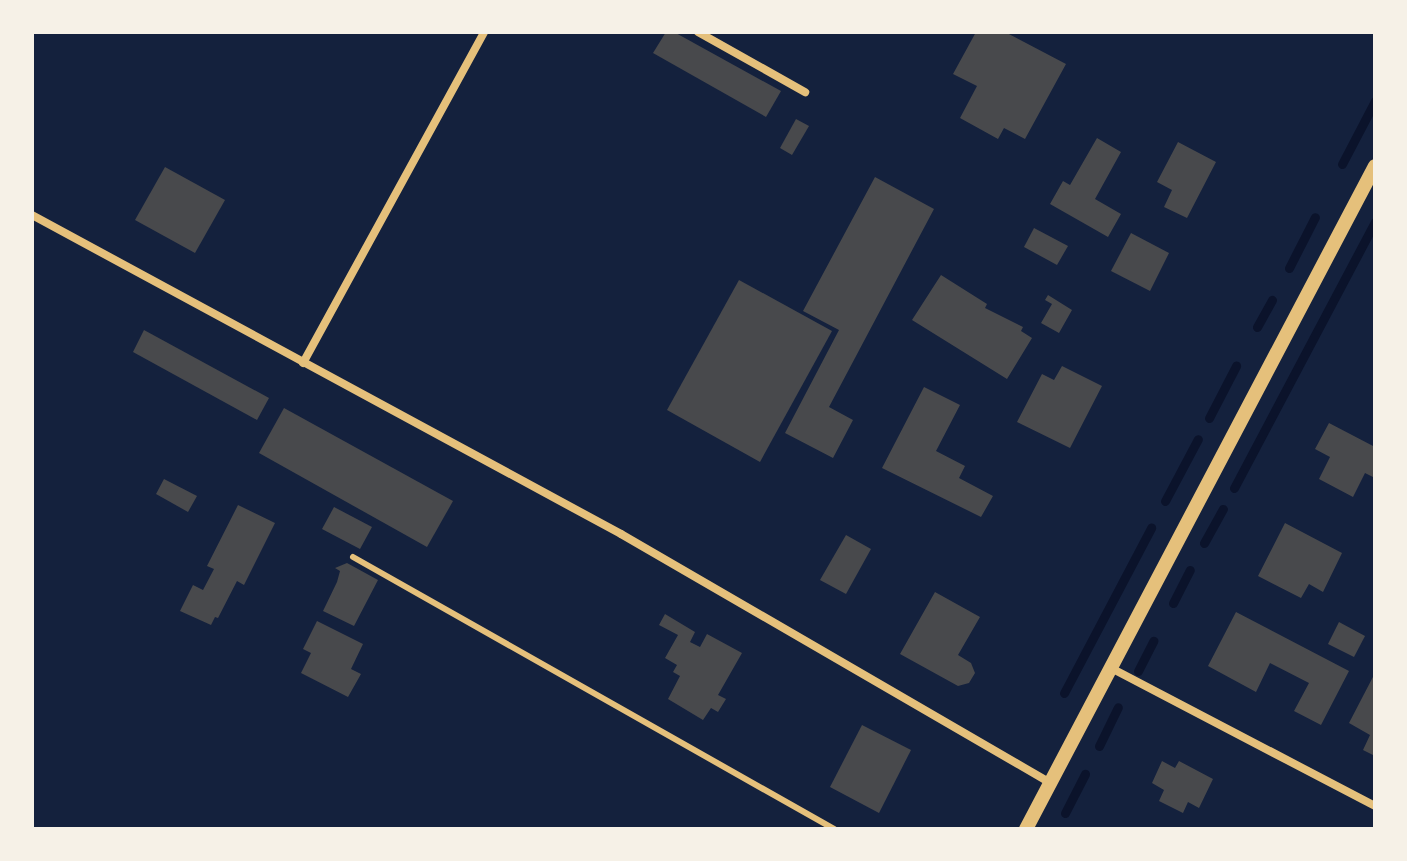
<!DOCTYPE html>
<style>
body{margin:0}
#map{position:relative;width:1407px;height:861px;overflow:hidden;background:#14213d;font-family:"Varela Round",sans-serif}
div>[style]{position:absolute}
.stream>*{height:9px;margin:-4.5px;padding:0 4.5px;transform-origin:4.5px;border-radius:4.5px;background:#0b132b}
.building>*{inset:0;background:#48494c}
.service>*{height:6px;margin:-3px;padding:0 3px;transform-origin:3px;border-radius:3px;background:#e5c07b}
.minor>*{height:8px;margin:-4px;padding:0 4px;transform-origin:4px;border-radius:4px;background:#e5c07b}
.tertiary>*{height:14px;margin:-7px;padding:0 7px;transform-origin:7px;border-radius:7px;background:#e5c07b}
span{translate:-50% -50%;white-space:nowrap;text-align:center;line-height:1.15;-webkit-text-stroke:6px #f6f1e7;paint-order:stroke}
.frame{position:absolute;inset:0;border:34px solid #f6f1e7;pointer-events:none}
</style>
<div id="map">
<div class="stream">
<div style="left:1342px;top:164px;width:71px;rotate:-62.4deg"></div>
<div style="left:1289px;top:268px;width:57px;rotate:-63deg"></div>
<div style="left:1257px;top:327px;width:31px;rotate:-61deg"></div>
<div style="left:1209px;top:418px;width:59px;rotate:-62.6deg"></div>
<div style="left:1234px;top:488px;width:301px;rotate:-62.1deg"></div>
<div style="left:1165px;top:501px;width:70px;rotate:-62deg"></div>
<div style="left:1204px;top:543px;width:39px;rotate:-61deg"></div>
<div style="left:1173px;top:603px;width:37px;rotate:-63deg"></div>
<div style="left:1138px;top:671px;width:34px;rotate:-63deg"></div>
<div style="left:1064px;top:693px;width:187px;rotate:-62.2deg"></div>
<div style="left:1099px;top:746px;width:43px;rotate:-64deg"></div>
<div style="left:1065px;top:813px;width:44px;rotate:-62.9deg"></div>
</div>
<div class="building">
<div style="clip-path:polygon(666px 32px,674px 32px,781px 91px,766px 117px,653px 53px)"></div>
<div style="clip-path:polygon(976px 32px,1005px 32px,1066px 64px,1025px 139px,1004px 128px,998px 139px,960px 118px,977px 86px,953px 74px)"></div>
<div style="clip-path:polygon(796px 119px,809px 126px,792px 155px,780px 148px)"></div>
<div style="clip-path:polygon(1097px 138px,1121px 152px,1095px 199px,1121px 214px,1108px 237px,1050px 204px,1063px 181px,1070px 185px)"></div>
<div style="clip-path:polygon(1178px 142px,1216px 162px,1187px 218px,1164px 207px,1172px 190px,1157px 182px)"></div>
<div style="clip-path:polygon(165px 167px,225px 200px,195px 253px,135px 220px)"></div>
<div style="clip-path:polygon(875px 177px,934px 209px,829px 407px,853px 420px,833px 458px,785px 433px,839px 330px,803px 311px)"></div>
<div style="clip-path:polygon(1034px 228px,1068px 246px,1057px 265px,1024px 247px)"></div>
<div style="clip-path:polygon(1131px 233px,1169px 253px,1150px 291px,1111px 271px)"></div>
<div style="clip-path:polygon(941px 275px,987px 304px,985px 308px,1023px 327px,1021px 331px,1032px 338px,1007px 379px,912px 320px)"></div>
<div style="clip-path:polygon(739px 280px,832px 331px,760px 462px,667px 410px)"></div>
<div style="clip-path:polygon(1048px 295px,1072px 310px,1059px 333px,1041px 323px,1052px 304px,1045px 300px)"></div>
<div style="clip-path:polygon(144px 330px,269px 398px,257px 420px,133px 352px)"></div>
<div style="clip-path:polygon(1062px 366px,1102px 386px,1070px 448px,1017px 422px,1042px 374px,1054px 380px)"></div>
<div style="clip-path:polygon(924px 387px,960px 405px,936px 451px,965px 466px,959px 478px,993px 496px,981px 517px,882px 468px)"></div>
<div style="clip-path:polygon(284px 408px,453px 501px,427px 547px,259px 453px)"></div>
<div style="clip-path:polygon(1329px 423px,1375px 447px,1375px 478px,1365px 473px,1353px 497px,1319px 479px,1330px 457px,1315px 449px)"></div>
<div style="clip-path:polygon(164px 479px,197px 496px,188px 512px,156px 494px)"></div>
<div style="clip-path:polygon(238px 505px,275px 523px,244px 585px,237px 581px,218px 618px,215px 617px,211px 625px,180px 611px,193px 585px,203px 590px,214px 569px,207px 566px)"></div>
<div style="clip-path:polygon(334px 507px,372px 527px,360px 549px,322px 529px)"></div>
<div style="clip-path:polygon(1285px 523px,1342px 553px,1323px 592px,1309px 584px,1301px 598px,1258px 576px)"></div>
<div style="clip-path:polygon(846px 535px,871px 549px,846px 594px,820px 580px)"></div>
<div style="clip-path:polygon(347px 563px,378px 580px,354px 626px,323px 611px,337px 582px,340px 571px,335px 568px)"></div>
<div style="clip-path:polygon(935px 592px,980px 617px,958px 655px,971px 663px,975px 673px,969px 683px,958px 686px,900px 654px)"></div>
<div style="clip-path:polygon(1236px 612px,1349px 671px,1321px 725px,1294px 711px,1309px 683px,1270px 663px,1256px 692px,1208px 666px)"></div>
<div style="clip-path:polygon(665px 614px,695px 632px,690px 642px,700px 647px,707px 634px,742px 653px,718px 695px,726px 699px,718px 712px,711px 708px,703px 720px,668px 699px,680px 676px,673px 672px,677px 665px,665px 658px,678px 635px,659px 625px)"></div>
<div style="clip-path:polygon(317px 621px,363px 644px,351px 669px,361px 674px,348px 697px,301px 673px,311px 653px,303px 649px)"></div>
<div style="clip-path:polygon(1339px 622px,1365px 636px,1354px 657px,1328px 644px)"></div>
<div style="clip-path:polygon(1375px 673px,1375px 756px,1363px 750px,1370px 735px,1349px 723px)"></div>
<div style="clip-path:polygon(862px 725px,911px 750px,879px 813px,830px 787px)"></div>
<div style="clip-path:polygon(1162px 761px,1175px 768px,1179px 761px,1213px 779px,1199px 808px,1188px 802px,1183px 813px,1159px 801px,1164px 790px,1152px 783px)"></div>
</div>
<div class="service">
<div style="left:353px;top:557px;width:553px;rotate:29.49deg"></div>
</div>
<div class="minor">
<div style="left:698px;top:32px;width:123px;rotate:29.3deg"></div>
<div style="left:32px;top:215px;width:670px;rotate:28.44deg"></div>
<div style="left:621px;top:534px;width:496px;rotate:30.1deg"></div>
<div style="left:303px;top:363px;width:377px;rotate:-61.3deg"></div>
<div style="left:1111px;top:668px;width:298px;rotate:27.6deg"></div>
</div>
<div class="tertiary">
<div style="left:1026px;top:829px;width:749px;rotate:-62.24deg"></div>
</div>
<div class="frame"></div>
</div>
